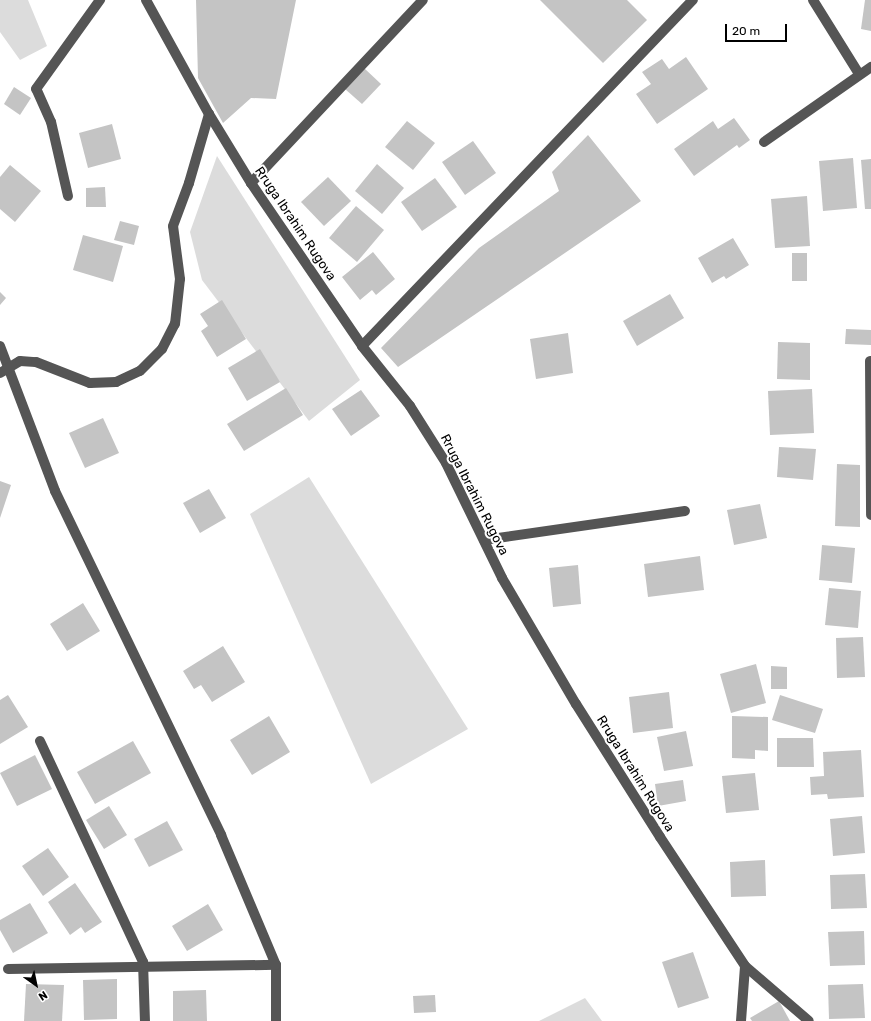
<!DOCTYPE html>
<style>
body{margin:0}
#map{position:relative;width:871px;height:1021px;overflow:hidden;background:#fff;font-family:Rubik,sans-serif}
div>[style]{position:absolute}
.green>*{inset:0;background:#dcdcdc}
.building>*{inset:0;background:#c4c4c4}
.minor>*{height:10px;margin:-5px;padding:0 5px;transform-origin:5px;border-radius:5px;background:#555}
span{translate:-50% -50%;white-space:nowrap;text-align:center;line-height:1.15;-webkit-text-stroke:4px #fff;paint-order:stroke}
.street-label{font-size:13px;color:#000}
.north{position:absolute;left:16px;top:965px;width:40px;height:40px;-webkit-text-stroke:3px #fff;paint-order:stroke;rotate:147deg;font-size:11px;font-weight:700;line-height:16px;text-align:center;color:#000}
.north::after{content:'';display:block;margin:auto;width:14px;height:18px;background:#000;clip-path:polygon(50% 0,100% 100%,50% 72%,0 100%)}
.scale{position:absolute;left:725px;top:24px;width:62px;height:18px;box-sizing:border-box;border:2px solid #000;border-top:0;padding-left:5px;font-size:12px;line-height:14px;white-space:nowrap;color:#000;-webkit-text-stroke:3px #fff;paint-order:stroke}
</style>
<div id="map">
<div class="green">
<div style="clip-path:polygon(0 0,28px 0,47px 46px,20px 60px,0 32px)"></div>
<div style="clip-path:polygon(217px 156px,360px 380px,309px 421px,202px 280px,190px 232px)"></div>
<div style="clip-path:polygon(309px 477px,468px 729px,371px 784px,250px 514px)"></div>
<div style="clip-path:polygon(585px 998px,602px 1021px,539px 1021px)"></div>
</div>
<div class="building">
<div style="clip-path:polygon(196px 0,296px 0,276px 99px,251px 98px,223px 123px,198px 78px)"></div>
<div style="clip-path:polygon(540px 0,627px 0,647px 20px,603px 63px)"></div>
<div style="clip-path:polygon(865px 0,871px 0,871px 31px,861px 29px)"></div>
<div style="clip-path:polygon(686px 57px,708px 89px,657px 124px,636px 94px,651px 84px,642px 72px,662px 59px,669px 69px)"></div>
<div style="clip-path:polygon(364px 68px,381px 84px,362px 104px,345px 89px)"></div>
<div style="clip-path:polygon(14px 87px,31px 98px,20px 115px,4px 104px)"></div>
<div style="clip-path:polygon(734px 118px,750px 140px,739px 148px,737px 145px,694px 176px,674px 149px,713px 121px,718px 129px)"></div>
<div style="clip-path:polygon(407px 121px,435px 143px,413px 170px,385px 147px)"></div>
<div style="clip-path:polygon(112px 124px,121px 159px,88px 168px,79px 133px)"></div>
<div style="clip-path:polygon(588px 135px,641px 201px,398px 367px,381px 348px,479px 248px,559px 191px,552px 172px)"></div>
<div style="clip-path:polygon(473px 141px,496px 173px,465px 195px,442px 162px)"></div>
<div style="clip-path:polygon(853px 158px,857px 208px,823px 211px,819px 161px)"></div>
<div style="clip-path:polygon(871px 159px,871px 209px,865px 209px,861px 160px)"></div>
<div style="clip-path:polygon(377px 164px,404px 188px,382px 214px,355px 191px)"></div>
<div style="clip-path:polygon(10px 165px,41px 191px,15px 222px,0 209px,0 177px)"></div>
<div style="clip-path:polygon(328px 177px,351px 201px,324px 226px,301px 202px)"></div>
<div style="clip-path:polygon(435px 178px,457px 207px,422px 231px,401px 202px)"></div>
<div style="clip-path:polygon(105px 187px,106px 207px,86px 207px,86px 188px)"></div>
<div style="clip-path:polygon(807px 196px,810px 246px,775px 248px,771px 199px)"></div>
<div style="clip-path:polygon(356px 206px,384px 230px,357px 262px,329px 238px)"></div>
<div style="clip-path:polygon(120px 221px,139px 226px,134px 245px,114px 240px)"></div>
<div style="clip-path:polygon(83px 235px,123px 246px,113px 282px,73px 270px)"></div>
<div style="clip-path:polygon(733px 238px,749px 265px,726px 279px,724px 276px,712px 283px,698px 258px)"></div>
<div style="clip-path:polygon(373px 252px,395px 279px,376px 295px,372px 290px,360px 300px,342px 277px)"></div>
<div style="clip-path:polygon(792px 253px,807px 253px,807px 281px,792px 281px)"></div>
<div style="clip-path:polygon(0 292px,6px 298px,0 305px)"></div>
<div style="clip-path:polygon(670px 294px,684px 318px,637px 346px,623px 321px)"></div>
<div style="clip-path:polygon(222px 300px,246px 339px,217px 357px,201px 331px,208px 326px,200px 314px)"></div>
<div style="clip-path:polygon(846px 329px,871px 330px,871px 345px,845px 344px)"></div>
<div style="clip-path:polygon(568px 333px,573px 373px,536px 379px,530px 339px)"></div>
<div style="clip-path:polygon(778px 342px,810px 343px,810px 380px,777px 379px)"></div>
<div style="clip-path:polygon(260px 349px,280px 382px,247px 401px,228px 368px)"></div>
<div style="clip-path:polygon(286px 388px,303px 415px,244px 451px,227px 424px)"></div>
<div style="clip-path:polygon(812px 389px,814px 433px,770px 435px,768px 391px)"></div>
<div style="clip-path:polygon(361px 390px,380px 416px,351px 436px,332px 409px)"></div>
<div style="clip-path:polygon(103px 418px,119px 453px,85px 468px,69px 433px)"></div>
<div style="clip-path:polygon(779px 447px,816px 449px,813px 480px,777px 477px)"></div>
<div style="clip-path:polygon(837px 464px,860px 465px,860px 527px,835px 526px)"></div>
<div style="clip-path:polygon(0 481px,11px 485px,0 518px)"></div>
<div style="clip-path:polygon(209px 489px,226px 518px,200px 533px,183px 503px)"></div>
<div style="clip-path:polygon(760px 504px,767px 538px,734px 545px,727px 510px)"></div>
<div style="clip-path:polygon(822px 545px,855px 548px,852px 583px,819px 580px)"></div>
<div style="clip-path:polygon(700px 556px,704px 590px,648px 597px,644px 564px)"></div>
<div style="clip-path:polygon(578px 565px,581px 604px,553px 607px,549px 568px)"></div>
<div style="clip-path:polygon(829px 588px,861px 591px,858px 628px,825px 625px)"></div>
<div style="clip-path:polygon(83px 603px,100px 631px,67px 651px,50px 624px)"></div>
<div style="clip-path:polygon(863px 637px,865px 677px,837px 678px,836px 638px)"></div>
<div style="clip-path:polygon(223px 646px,245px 682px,212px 702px,201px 685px,194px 689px,183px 671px)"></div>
<div style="clip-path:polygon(756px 664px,766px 703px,731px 713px,720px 674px)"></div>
<div style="clip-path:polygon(771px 666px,787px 667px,787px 689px,771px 689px)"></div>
<div style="clip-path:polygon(669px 692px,673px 728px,633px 733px,629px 697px)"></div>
<div style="clip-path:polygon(8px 695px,28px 727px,0 744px,0 700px)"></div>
<div style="clip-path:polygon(780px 695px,823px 709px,815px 733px,772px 720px)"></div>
<div style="clip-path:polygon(269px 716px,290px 752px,252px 775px,230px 740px)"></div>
<div style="clip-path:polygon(732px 716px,768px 717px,768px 751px,755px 750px,755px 759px,732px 758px)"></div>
<div style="clip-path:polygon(686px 731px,693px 766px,664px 771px,657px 737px)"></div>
<div style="clip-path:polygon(777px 738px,813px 738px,814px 767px,777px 767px)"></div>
<div style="clip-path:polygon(133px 741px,151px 773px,95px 804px,77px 772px)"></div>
<div style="clip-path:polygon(861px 750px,864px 797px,828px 799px,827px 794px,811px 795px,810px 777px,824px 776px,823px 752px)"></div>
<div style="clip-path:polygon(35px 755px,52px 789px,17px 806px,0 773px)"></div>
<div style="clip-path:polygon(755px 773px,759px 810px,726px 813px,722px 776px)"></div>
<div style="clip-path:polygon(683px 780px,686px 801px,658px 806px,655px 784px)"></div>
<div style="clip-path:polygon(109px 806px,127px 835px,104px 849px,86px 820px)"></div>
<div style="clip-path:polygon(862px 816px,865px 853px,833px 856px,830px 819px)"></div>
<div style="clip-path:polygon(167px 821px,183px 850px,149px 867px,134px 839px)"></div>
<div style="clip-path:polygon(48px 848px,69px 877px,43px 896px,22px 866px)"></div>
<div style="clip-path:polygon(765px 860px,766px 896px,731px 897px,730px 862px)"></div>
<div style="clip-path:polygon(865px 874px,867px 908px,831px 909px,830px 875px)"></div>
<div style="clip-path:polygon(75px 883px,102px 922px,85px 933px,81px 927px,70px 935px,48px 902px)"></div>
<div style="clip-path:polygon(30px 903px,48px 933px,13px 953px,0 930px,0 920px)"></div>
<div style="clip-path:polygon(208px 904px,223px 930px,187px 951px,172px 926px)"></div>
<div style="clip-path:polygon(864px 931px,865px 965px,830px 966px,828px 932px)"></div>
<div style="clip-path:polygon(693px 952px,709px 998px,678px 1008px,662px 962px)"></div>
<div style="clip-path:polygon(117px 979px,117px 1019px,84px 1020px,83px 980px)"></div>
<div style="clip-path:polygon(26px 984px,64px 985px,62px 1021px,24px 1021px)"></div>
<div style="clip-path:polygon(863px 984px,865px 1018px,829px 1019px,828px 985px)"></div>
<div style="clip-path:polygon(206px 990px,207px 1021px,173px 1021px,173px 991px)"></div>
<div style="clip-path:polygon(435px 995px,436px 1012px,414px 1013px,413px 996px)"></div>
<div style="clip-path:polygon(779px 1001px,790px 1021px,752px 1021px,750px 1018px)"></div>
</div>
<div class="minor">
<div style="left:146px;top:0;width:130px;rotate:61.1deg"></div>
<div style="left:209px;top:114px;width:81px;rotate:58.7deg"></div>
<div style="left:251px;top:183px;width:197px;rotate:55.7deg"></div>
<div style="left:362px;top:346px;width:77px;rotate:51.3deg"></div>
<div style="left:410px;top:406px;width:67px;rotate:57.7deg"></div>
<div style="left:446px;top:463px;width:128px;rotate:64deg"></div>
<div style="left:502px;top:578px;width:146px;rotate:59.6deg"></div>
<div style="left:576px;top:704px;width:157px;rotate:57.7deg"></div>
<div style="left:660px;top:837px;width:154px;rotate:56.6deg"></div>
<div style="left:745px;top:966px;width:84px;rotate:40.7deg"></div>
<div style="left:813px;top:0;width:87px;rotate:58.1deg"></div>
<div style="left:764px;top:142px;width:131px;rotate:-35deg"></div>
<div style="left:251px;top:183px;width:251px;rotate:-46.8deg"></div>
<div style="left:68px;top:196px;width:76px;rotate:-102.9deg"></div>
<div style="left:51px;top:122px;width:36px;rotate:-114deg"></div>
<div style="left:36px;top:89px;width:110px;rotate:-54.3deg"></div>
<div style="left:0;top:346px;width:155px;rotate:69.2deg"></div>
<div style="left:55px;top:491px;width:382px;rotate:64.2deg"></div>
<div style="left:221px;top:835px;width:141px;rotate:67.1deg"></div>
<div style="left:276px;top:965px;width:56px;rotate:90deg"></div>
<div style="left:362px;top:346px;width:479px;rotate:-46.3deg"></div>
<div style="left:870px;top:361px;width:154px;rotate:89.6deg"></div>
<div style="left:0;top:373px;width:23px;rotate:-31deg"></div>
<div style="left:20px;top:361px;width:16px;rotate:4deg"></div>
<div style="left:36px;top:362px;width:58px;rotate:21.3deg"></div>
<div style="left:90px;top:383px;width:26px;rotate:-2deg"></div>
<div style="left:116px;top:382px;width:26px;rotate:-25deg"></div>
<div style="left:140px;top:371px;width:31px;rotate:-45deg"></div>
<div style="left:162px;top:349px;width:28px;rotate:-63deg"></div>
<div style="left:175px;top:324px;width:45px;rotate:-83.7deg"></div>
<div style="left:180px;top:279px;width:53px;rotate:-97.5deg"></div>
<div style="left:173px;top:226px;width:46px;rotate:-69.6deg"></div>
<div style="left:189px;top:183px;width:72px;rotate:-73.8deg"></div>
<div style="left:484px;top:540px;width:203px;rotate:-8.2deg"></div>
<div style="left:40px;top:741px;width:244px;rotate:65deg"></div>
<div style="left:143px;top:962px;width:59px;rotate:88.1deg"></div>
<div style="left:8px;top:969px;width:268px;rotate:-0.9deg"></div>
<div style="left:741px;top:1021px;width:55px;rotate:-85.8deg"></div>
</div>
<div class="street-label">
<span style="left:295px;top:224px;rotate:56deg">Rruga Ibrahim Rugova</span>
<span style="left:474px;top:495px;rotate:63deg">Rruga Ibrahim Rugova</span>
<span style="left:635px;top:774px;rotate:58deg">Rruga Ibrahim Rugova</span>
</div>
<div class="north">N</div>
<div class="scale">20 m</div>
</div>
